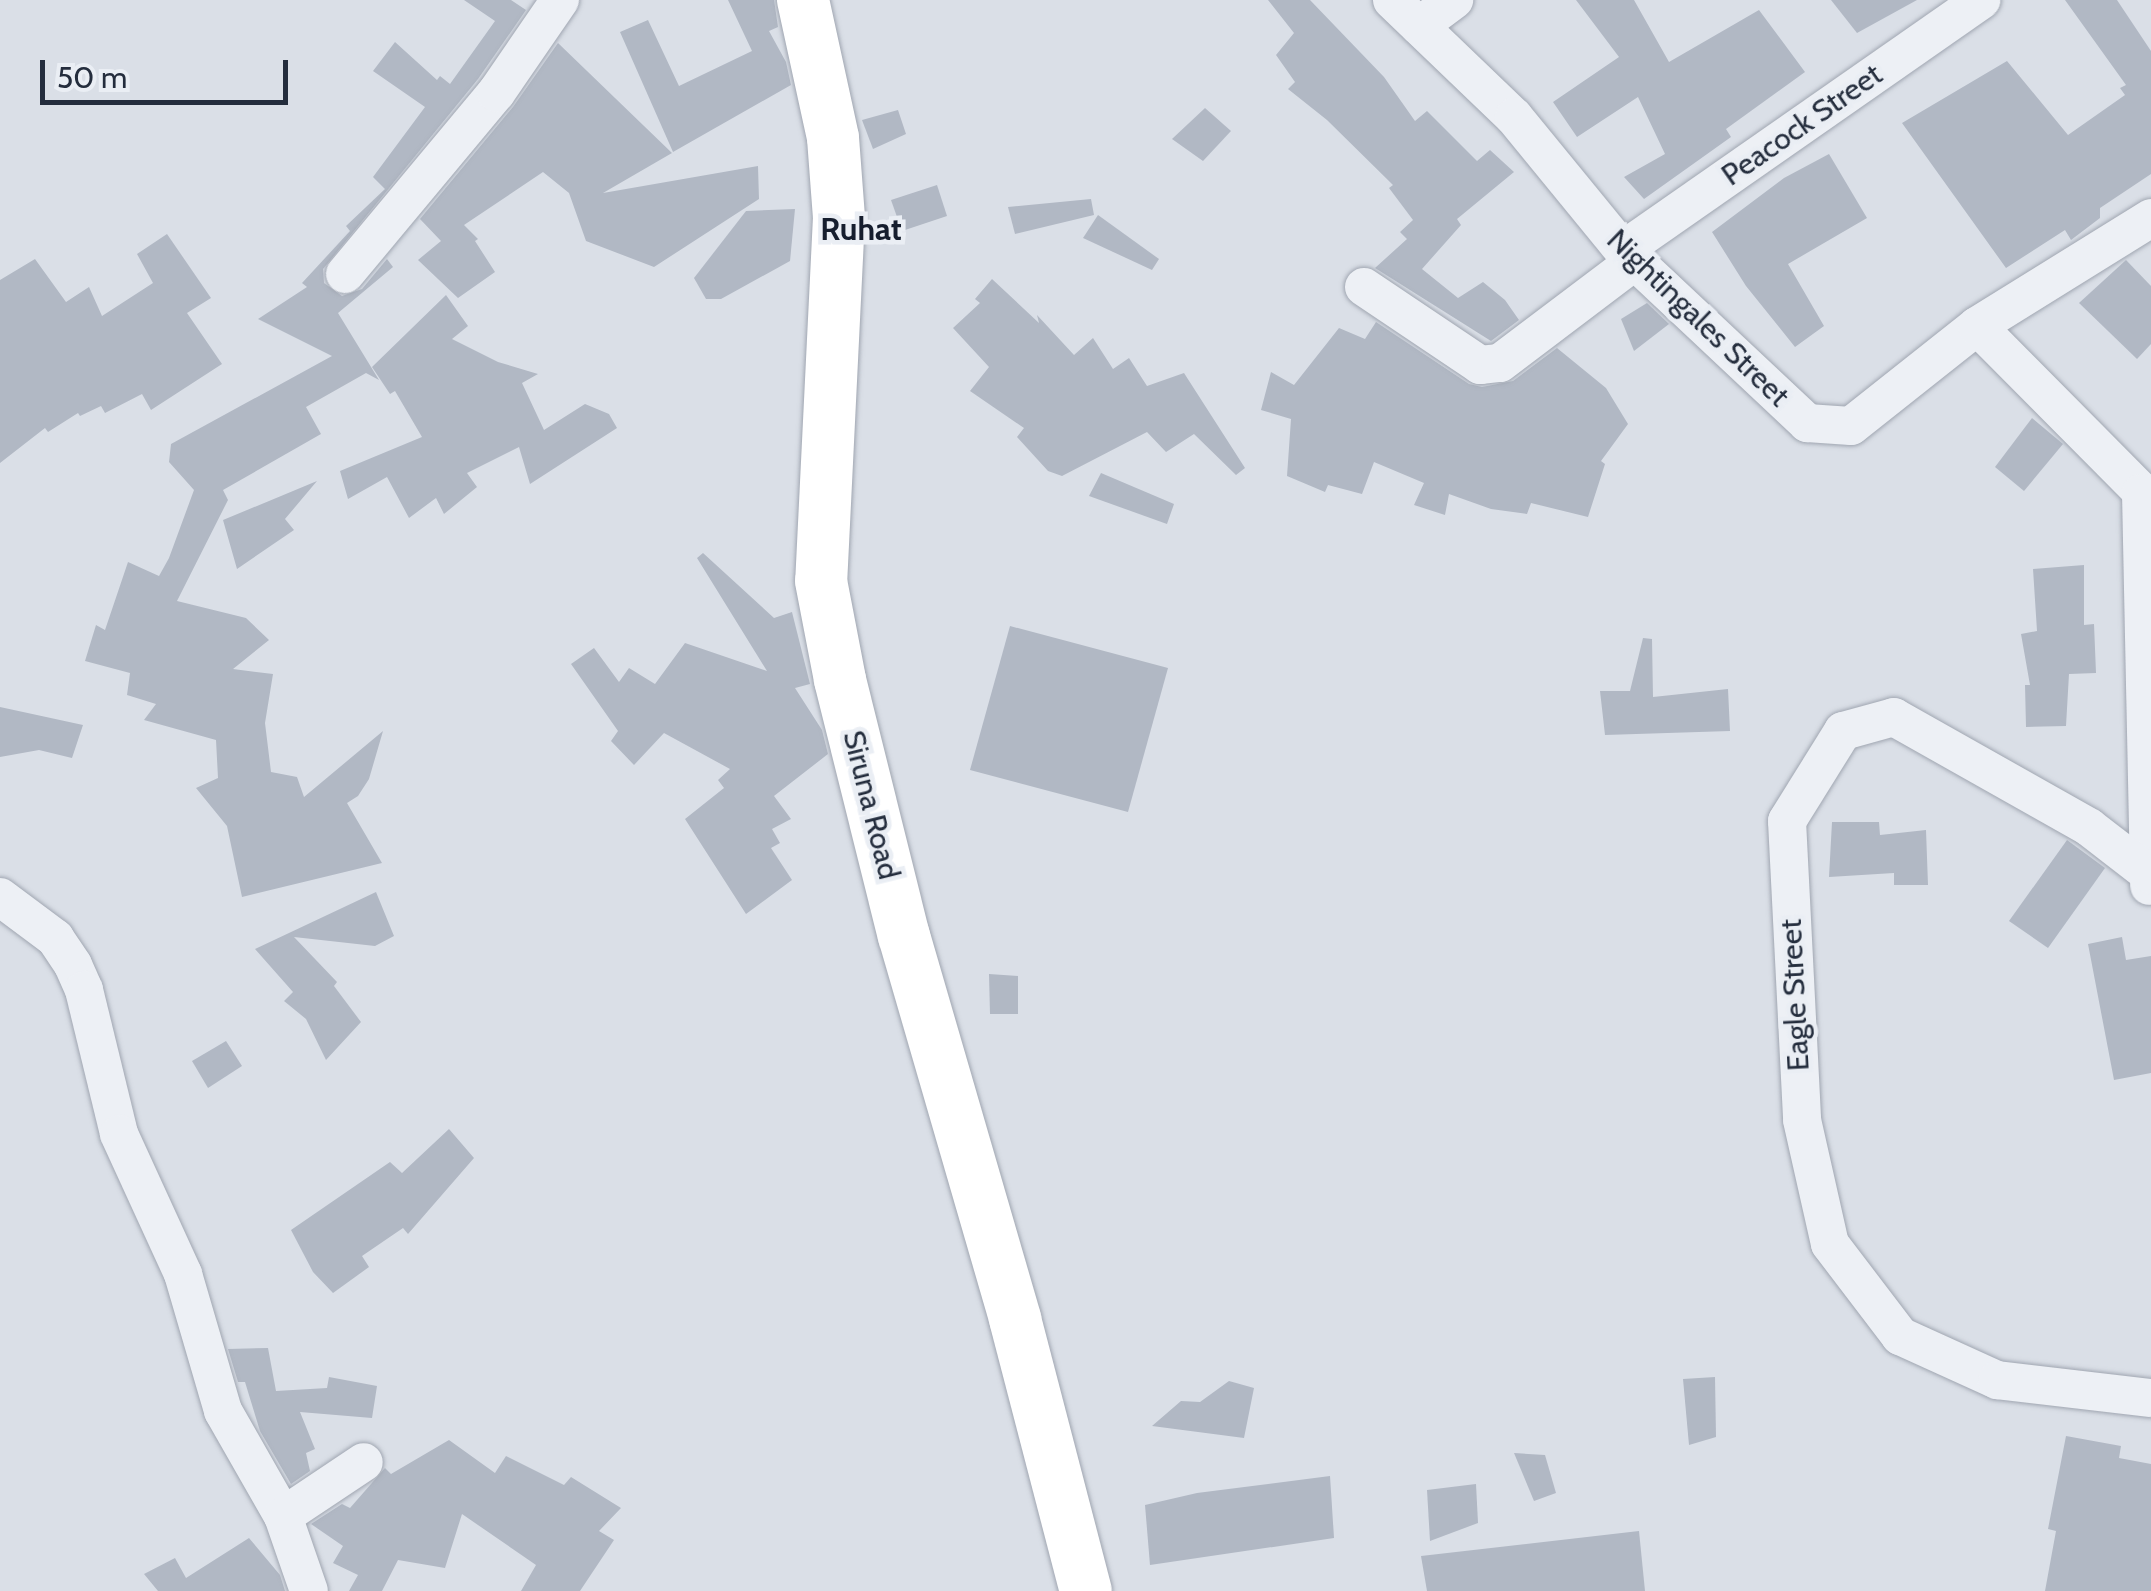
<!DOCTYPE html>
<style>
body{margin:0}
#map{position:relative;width:2151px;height:1591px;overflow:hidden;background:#dadfe7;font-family:Cabin,sans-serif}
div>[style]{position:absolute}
.building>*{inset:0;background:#b1b8c4}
.roads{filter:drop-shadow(0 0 2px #a0a6b1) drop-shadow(0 0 2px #a0a6b1)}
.street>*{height:38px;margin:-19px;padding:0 19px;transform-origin:19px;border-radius:19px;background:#edf0f5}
.secondary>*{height:52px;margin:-26px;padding:0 26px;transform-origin:26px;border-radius:26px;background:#fff}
span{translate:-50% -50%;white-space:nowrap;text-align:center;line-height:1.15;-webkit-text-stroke:9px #eaeef4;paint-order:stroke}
.street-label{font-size:30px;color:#242d3d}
.neighbourhood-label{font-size:32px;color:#161e2e;font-weight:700}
.scale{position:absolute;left:40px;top:60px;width:248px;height:45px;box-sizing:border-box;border:5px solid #242d3d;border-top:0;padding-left:12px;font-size:30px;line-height:35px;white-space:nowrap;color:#242d3d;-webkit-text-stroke:8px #eaeef4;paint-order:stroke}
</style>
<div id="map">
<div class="building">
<div style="clip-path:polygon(464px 0,511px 0,526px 10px,478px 79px,323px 269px,324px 283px,342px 296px,362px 289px,387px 259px,393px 267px,338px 313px,379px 380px,366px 373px,306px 407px,321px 434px,223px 490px,228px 500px,177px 601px,246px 618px,269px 640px,233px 669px,273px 674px,265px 723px,271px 772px,297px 777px,304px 797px,383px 731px,369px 779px,358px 796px,347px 803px,382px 863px,242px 897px,227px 826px,196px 788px,218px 778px,216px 740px,144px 720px,156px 704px,127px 695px,130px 673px,85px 661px,96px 625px,105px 630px,128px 562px,159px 576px,169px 558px,194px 490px,169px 462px,171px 444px,332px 356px,258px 319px,307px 287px,302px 283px,350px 231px,346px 226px,385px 189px,373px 177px,425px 107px,373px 71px,395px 42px,437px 80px,440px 76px,450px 84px,495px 21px)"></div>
<div style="clip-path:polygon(728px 0,774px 0,778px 27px,769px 31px,786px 62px,791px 85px,673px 152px,620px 32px,648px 20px,679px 86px,752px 51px)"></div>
<div style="clip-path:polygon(1268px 0,1310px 0,1384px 77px,1415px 121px,1427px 111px,1477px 161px,1490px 150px,1514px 172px,1457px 219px,1461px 225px,1422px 269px,1458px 298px,1483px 282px,1505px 300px,1519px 320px,1491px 341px,1375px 268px,1407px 239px,1400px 232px,1413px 220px,1389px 188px,1393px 185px,1327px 120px,1288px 89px,1295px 82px,1276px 55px,1294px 33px)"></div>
<div style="clip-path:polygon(1576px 0,1634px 0,1669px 62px,1759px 10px,1805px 72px,1726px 129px,1731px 137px,1644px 199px,1624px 177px,1665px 154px,1638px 97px,1577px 137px,1553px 102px,1619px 57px)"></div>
<div style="clip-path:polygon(1831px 0,1917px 0,1857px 33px)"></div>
<div style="clip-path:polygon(2065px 0,2117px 0,2151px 51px,2151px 174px,2100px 208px,2100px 218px,2071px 240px,2065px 230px,2006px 268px,1902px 123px,2007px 61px,2068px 135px,2125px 95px,2120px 88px,2126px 85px)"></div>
<div style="clip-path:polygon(558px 43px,672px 153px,603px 193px,758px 166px,759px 199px,654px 267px,586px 241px,569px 193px,543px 172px,464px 225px,478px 239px,475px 241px,495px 272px,458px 298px,418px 260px,441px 241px,420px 219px,513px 107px)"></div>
<div style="clip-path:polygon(1205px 108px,1231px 131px,1203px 161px,1172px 139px)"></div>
<div style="clip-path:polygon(898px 110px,906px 134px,873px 149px,862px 120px)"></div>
<div style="clip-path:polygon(1829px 154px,1867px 218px,1788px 264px,1824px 326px,1795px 347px,1746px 286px,1712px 232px,1784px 178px)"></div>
<div style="clip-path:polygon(937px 185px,947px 216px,902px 231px,891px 200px)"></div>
<div style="clip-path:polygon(1091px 199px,1094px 215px,1015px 234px,1008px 207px)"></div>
<div style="clip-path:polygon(795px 209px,790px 261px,721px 299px,706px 299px,694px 278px,746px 211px)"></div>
<div style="clip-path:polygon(1098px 215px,1159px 259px,1152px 270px,1083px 238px)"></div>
<div style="clip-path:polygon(167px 234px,211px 298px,187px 313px,222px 364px,151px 410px,142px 394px,105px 413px,101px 406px,80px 416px,78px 413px,48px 432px,45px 428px,0 463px,0 280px,35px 259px,66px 302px,89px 287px,102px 316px,153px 283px,137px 254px)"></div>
<div style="clip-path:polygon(2126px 260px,2151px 286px,2151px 344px,2137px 359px,2079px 303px)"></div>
<div style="clip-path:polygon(992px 279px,1039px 323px,1037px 315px,1074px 355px,1093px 338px,1113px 369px,1129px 358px,1147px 386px,1184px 373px,1245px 468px,1236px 475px,1194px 434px,1166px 452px,1147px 432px,1062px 476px,1048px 471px,1017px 437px,1024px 428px,970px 391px,989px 367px,953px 328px,980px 303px,975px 299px)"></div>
<div style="clip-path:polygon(446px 295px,468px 326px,452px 339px,498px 362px,538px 374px,522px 383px,544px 430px,585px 404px,609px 414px,617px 428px,530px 484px,519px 447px,467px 473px,477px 487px,444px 514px,436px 498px,409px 518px,387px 477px,348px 499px,340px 471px,422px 437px,395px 391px,390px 394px,372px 367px)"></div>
<div style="clip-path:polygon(1647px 303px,1669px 324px,1634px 351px,1621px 319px)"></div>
<div style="clip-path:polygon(1376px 322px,1469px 384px,1482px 387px,1513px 381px,1557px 348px,1606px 388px,1628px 424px,1601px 461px,1605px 464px,1588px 517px,1531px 503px,1527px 514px,1491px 509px,1449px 494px,1445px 515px,1414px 505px,1424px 483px,1374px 462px,1362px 494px,1328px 485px,1325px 492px,1287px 476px,1291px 419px,1261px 410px,1271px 372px,1294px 385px,1339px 328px,1365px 339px)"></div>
<div style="clip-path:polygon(2032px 418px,2063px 444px,2024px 491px,1995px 467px)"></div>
<div style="clip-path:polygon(1101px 473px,1174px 504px,1167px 524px,1089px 496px)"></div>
<div style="clip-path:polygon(317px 481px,285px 519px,294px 530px,237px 569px,223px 520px)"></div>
<div style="clip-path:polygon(703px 553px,774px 618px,792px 612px,810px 684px,795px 688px,822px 730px,828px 754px,774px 796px,791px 819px,772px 829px,780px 843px,771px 848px,792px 880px,746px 914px,685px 819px,724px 788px,718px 780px,730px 769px,664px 733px,634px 765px,611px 741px,618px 731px,571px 664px,594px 648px,619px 682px,629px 668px,655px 684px,685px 643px,767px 671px,697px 558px)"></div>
<div style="clip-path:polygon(2084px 565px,2084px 625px,2094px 624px,2096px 673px,2069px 674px,2066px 726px,2026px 727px,2025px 685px,2030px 685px,2021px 634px,2037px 631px,2033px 569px)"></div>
<div style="clip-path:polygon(1010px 626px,1168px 668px,1128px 812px,970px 770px)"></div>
<div style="clip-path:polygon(1643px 638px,1652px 639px,1653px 697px,1728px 689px,1730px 731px,1605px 735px,1600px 691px,1630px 691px)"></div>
<div style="clip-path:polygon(0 707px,83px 725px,72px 758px,39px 750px,0 757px)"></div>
<div style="clip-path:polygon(1832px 822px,1879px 822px,1880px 835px,1926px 830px,1928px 885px,1894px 885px,1894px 873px,1829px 877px)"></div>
<div style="clip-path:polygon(2067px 840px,2105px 868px,2048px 948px,2009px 921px)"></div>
<div style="clip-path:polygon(376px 892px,394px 936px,375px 946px,294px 937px,337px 982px,334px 986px,361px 1022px,326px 1060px,306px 1019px,284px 1001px,293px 992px,255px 949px)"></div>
<div style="clip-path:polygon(2122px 937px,2126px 960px,2151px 956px,2151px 1073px,2114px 1080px,2088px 944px)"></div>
<div style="clip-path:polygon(989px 974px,1018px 976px,1018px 1014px,990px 1014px)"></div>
<div style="clip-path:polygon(226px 1041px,242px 1066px,208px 1088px,192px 1061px)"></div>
<div style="clip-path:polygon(449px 1129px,474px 1158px,408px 1234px,403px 1228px,362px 1256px,369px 1267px,333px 1293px,313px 1272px,291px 1230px,390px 1162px,402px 1173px)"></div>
<div style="clip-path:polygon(268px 1348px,276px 1391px,327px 1388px,329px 1377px,377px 1386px,372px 1418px,300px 1412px,315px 1449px,306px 1453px,310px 1471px,291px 1484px,260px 1431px,245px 1382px,238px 1382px,228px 1349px)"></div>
<div style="clip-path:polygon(1715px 1377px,1716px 1437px,1689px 1445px,1683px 1379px)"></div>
<div style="clip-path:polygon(1229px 1381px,1254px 1388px,1244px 1438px,1152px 1426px,1181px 1401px,1200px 1402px)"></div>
<div style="clip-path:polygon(2066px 1436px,2121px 1446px,2119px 1458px,2151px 1464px,2151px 1591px,2045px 1591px,2056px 1531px,2048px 1529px)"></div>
<div style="clip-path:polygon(449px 1440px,495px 1473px,506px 1456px,564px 1485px,571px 1477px,621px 1508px,599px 1531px,614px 1540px,580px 1591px,521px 1591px,536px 1565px,462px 1514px,445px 1568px,398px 1560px,382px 1591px,349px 1591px,358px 1575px,333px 1563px,343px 1546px,311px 1524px,342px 1504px,350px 1508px,385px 1468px,391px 1474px)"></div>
<div style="clip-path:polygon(1514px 1453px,1545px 1455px,1556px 1493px,1534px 1501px)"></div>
<div style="clip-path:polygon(1330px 1476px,1334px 1538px,1150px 1565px,1145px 1505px,1197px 1493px)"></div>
<div style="clip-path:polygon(1476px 1484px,1478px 1523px,1430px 1541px,1427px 1490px)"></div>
<div style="clip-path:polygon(1639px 1531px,1645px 1591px,1427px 1591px,1421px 1556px)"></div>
<div style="clip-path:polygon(249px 1538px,280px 1575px,285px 1591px,158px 1591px,144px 1574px,175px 1558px,186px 1578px)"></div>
</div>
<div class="roads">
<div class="street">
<div style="left:1392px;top:0;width:169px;rotate:43.8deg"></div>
<div style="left:1514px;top:117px;width:172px;rotate:50.7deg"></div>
<div style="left:1623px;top:250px;width:253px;rotate:43.2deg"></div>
<div style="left:1807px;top:423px;width:44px;rotate:3.9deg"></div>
<div style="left:1851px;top:426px;width:161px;rotate:-38.4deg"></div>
<div style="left:1977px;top:326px;width:205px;rotate:-31.8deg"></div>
<div style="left:1419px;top:26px;width:44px;rotate:-36.6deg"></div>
<div style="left:1623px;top:250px;width:437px;rotate:-34.9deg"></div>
<div style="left:345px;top:274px;width:236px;rotate:-50.2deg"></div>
<div style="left:496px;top:93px;width:113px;rotate:-55.5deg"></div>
<div style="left:1364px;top:287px;width:140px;rotate:33.9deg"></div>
<div style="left:1480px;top:365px;width:20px;rotate:-6deg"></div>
<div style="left:1500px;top:363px;width:169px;rotate:-37.1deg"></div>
<div style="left:1977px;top:326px;width:247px;rotate:45.2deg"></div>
<div style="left:2141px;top:493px;width:393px;rotate:88.8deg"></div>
<div style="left:2151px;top:875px;width:78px;rotate:-142.3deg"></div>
<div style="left:2089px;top:827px;width:224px;rotate:-150.6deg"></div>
<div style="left:1894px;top:717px;width:53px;rotate:164.6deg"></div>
<div style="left:1843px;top:731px;width:106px;rotate:121.9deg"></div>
<div style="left:1787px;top:821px;width:299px;rotate:87.1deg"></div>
<div style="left:1802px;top:1120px;width:127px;rotate:77.3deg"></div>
<div style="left:1830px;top:1244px;width:116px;rotate:52.7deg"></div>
<div style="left:1900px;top:1336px;width:107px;rotate:24.4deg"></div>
<div style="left:1997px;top:1380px;width:155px;rotate:6.7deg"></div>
<div style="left:0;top:897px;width:69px;rotate:36.7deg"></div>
<div style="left:55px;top:938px;width:32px;rotate:56deg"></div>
<div style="left:73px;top:965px;width:27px;rotate:66deg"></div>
<div style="left:84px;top:990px;width:148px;rotate:76.3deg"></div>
<div style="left:119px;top:1134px;width:154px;rotate:65.4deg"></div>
<div style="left:183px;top:1274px;width:143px;rotate:73.7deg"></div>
<div style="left:223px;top:1411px;width:121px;rotate:60.3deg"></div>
<div style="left:283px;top:1516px;width:79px;rotate:70.9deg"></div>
<div style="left:283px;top:1516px;width:97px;rotate:-33.7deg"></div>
</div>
<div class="secondary">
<div style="left:803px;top:0;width:141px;rotate:77.7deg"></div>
<div style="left:833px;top:138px;width:79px;rotate:85.7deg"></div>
<div style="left:839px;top:217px;width:364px;rotate:92.8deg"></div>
<div style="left:821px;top:581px;width:101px;rotate:79.1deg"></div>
<div style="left:840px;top:680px;width:264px;rotate:76deg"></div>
<div style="left:904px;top:936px;width:399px;rotate:73.8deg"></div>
<div style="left:1015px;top:1319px;width:281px;rotate:75.4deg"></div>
</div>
</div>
<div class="street-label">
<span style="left:1802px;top:125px;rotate:-35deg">Peacock Street</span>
<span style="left:1698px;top:318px;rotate:44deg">Nightingales Street</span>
<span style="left:871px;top:805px;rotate:76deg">Siruna Road</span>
<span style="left:1795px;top:995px;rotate:-93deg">Eagle Street</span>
</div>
<div class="neighbourhood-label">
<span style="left:861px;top:229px">Ruhat</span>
</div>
<div class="scale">50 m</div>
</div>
